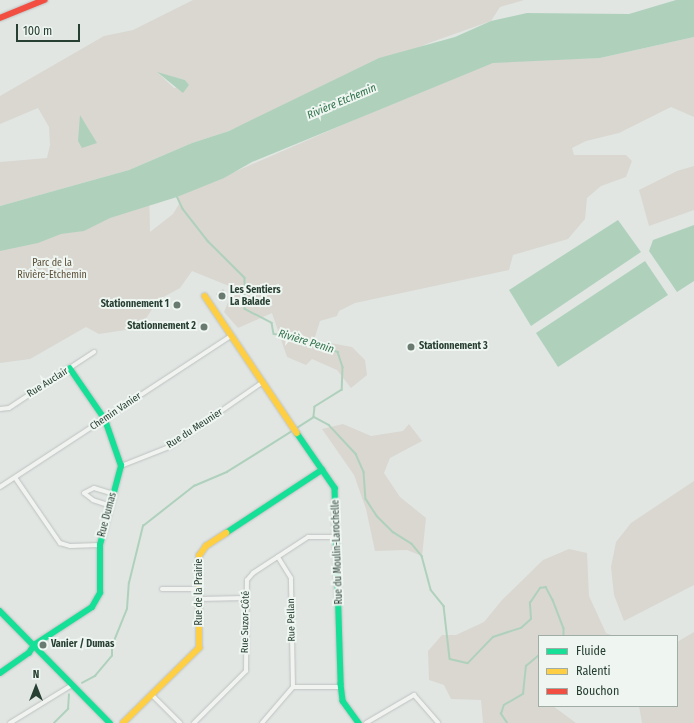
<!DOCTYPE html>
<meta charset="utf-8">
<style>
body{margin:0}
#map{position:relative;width:694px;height:723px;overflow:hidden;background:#e1e6e3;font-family:"Fira Sans Condensed",sans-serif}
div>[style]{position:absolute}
.green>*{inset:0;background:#d9d7d0}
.water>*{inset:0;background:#afd1bc}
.stream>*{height:1.5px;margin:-0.75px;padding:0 0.75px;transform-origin:0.75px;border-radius:0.75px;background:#afd1bc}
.building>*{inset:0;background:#cacecc}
.roads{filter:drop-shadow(0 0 1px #bec2c0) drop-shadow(0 0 1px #bec2c0)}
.street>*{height:4px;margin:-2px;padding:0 2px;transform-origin:2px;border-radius:2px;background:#f1f3f1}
.fast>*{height:5.5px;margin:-2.75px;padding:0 2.75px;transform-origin:2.75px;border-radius:2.75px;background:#16e098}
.slow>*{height:5.5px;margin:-2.75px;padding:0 2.75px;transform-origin:2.75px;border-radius:2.75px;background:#ffcf43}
.jam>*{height:5.5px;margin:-2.75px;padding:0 2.75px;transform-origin:2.75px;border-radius:2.75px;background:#f24e42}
.dots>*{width:11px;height:11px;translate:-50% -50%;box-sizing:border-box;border:2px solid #eff6f2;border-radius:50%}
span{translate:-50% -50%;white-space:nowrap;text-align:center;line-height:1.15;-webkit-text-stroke:4px #eff6f2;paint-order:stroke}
.park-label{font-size:10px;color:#5b4e36}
.poi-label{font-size:10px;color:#284033;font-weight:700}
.left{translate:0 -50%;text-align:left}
.right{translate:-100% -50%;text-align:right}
.street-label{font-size:10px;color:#284033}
.water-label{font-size:11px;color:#33734c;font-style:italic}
.legend{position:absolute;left:538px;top:635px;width:140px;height:72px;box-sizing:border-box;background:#eff6f2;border:1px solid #9fada6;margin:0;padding:5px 7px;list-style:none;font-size:12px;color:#284033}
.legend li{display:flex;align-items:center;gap:8px;height:20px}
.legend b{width:20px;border:1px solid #9fada6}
.north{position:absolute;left:16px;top:667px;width:40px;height:40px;-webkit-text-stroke:3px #eff6f2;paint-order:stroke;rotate:0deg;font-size:11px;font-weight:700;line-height:16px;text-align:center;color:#284033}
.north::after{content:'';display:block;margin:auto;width:14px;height:18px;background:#284033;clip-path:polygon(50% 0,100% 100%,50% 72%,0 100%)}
.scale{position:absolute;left:16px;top:24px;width:64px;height:18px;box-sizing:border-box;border:2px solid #284033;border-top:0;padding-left:5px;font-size:12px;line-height:14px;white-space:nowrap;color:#284033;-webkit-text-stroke:3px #eff6f2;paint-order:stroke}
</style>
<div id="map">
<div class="green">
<div style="clip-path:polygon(evenodd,193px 0,524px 0,500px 7px,491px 21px,429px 43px,229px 131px,192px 143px,129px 170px,0 206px,0 162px,47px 158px,50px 145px,49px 127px,38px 108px,0 124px,0 96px,104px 36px,133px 30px,193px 0,158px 73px,185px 80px,189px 86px,174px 88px,158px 73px)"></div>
<div style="clip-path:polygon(694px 37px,694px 117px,671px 107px,619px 133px,586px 141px,572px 148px,574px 155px,626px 155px,632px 161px,626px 177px,601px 186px,587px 198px,585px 219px,568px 239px,513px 255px,509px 270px,355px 303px,339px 311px,337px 316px,320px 321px,314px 340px,352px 347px,365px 360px,367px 375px,351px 388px,337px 370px,312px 359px,306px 365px,287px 357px,272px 313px,238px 328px,224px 312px,234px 288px,192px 271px,180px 288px,158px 300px,145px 320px,132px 329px,99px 334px,86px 327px,30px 359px,0 363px,0 230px,149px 186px,150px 232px,173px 214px,179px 204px,177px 197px,457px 75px,493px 63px,513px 60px,600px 58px)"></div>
<div style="clip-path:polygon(694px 166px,694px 210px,649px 226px,639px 190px,677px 171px)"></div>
<div style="clip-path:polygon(343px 424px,371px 436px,403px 431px,409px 424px,422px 441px,390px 458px,384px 473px,400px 497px,426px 518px,422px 556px,407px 550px,375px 551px,366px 509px,354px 475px,322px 429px)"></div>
<div style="clip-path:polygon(694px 481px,694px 585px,624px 621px,614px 595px,611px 567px,616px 542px,631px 523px)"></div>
<div style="clip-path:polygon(569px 549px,587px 553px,589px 596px,606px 633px,614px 636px,539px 636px,539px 706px,553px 706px,576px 723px,483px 723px,481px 700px,451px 699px,444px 685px,429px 680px,428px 651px,442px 635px,456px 635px,484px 622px,502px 600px,543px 560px)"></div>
<div style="clip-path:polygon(694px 632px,694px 723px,642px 723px,639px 706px,677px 706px,677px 642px)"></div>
</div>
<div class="water">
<div style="clip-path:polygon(676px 0,694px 0,694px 37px,600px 58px,493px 63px,252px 162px,224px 178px,177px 197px,110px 218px,84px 231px,61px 234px,38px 243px,0 251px,0 206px,129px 170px,192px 143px,229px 131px,379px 58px,455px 37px,491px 21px,527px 13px,629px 14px)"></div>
<div style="clip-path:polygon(157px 72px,185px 80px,189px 85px,183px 93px)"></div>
<div style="clip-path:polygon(80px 115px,97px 143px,82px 148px,78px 141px)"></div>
<div style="clip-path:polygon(618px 220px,641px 252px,531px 326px,509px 290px)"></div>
<div style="clip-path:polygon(694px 225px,694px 281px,677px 292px,649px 251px,653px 240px)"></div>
<div style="clip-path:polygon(645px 261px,668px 295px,558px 367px,536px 333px)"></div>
</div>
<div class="stream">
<div style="left:177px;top:196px;width:14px;rotate:65deg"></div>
<div style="left:183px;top:209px;width:41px;rotate:52deg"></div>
<div style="left:208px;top:241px;width:52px;rotate:45deg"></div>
<div style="left:245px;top:278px;width:31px;rotate:90deg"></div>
<div style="left:245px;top:309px;width:30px;rotate:27deg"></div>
<div style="left:272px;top:323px;width:11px;rotate:80deg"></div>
<div style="left:274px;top:334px;width:24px;rotate:7deg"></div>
<div style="left:298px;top:337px;width:43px;rotate:20.6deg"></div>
<div style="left:338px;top:352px;width:16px;rotate:72deg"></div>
<div style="left:343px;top:367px;width:23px;rotate:92deg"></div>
<div style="left:342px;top:390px;width:32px;rotate:148deg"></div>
<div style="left:315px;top:407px;width:10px;rotate:96deg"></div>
<div style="left:314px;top:417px;width:17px;rotate:28deg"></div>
<div style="left:329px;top:425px;width:40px;rotate:47deg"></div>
<div style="left:356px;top:454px;width:20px;rotate:66deg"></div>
<div style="left:364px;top:472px;width:27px;rotate:86deg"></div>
<div style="left:366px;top:499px;width:20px;rotate:57deg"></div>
<div style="left:377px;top:516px;width:23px;rotate:45deg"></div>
<div style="left:393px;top:532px;width:22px;rotate:32deg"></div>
<div style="left:412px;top:544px;width:16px;rotate:50deg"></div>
<div style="left:422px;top:556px;width:35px;rotate:75deg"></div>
<div style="left:431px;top:590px;width:21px;rotate:51deg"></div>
<div style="left:444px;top:606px;width:53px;rotate:83.5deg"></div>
<div style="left:450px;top:659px;width:18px;rotate:13deg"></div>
<div style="left:468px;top:663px;width:36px;rotate:-46deg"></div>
<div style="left:493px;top:637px;width:29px;rotate:-18deg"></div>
<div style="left:521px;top:628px;width:13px;rotate:-42deg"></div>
<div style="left:531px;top:619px;width:16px;rotate:-94deg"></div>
<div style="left:530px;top:603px;width:18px;rotate:-56deg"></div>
<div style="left:540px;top:588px;width:6px;rotate:-9deg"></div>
<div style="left:546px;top:587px;width:15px;rotate:62deg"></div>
<div style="left:553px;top:600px;width:30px;rotate:69deg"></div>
<div style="left:564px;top:628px;width:8px;rotate:90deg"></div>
<div style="left:297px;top:428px;width:20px;rotate:-33deg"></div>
<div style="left:82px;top:683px;width:15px;rotate:-28deg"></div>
<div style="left:95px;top:676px;width:26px;rotate:-50deg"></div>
<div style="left:112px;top:656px;width:10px;rotate:-90deg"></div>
<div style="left:112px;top:646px;width:40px;rotate:-68deg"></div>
<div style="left:127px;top:609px;width:26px;rotate:-86deg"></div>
<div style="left:129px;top:583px;width:59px;rotate:-76.2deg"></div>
<div style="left:143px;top:526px;width:65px;rotate:-38.1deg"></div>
<div style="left:194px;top:486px;width:36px;rotate:-23deg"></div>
<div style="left:227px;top:472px;width:79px;rotate:-32.1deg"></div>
<div style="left:54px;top:723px;width:20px;rotate:-45deg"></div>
<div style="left:68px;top:709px;width:14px;rotate:-86deg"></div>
<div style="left:507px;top:723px;width:11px;rotate:-124deg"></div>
<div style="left:501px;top:714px;width:9px;rotate:-72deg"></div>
<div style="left:504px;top:705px;width:22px;rotate:-30deg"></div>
<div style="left:523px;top:694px;width:28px;rotate:-84deg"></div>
<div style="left:526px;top:666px;width:17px;rotate:-40deg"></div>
</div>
<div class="building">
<div style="clip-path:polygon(223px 289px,228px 297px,221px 302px,216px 294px)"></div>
</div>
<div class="roads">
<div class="street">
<div style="left:0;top:409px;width:9px;rotate:-6deg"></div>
<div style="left:9px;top:408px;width:102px;rotate:-33.4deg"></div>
<div style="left:121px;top:466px;width:52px;rotate:-21.6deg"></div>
<div style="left:169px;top:447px;width:114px;rotate:-34.7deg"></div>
<div style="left:16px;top:479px;width:78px;rotate:55.5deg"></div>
<div style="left:60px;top:543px;width:10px;rotate:17deg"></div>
<div style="left:70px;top:546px;width:30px;rotate:-2deg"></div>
<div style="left:0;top:487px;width:277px;rotate:-33.2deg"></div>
<div style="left:111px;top:506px;width:19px;rotate:-162deg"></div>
<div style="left:93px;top:500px;width:11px;rotate:-142deg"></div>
<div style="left:84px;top:493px;width:11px;rotate:-27deg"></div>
<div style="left:94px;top:488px;width:21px;rotate:17deg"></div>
<div style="left:162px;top:589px;width:36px"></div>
<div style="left:198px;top:599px;width:47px;rotate:-1.2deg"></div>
<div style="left:293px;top:687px;width:49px"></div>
<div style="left:152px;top:695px;width:40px;rotate:45deg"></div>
<div style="left:10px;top:723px;width:73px;rotate:-31.5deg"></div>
<div style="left:194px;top:723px;width:74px;rotate:-45deg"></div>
<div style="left:246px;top:671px;width:91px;rotate:-89.4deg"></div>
<div style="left:247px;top:580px;width:9px;rotate:-49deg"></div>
<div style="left:253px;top:573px;width:66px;rotate:-33.2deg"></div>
<div style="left:308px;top:537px;width:29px"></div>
<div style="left:262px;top:723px;width:48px;rotate:-49.3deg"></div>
<div style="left:293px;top:687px;width:109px;rotate:-91.1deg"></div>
<div style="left:291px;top:578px;width:25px;rotate:-122deg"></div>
<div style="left:366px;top:723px;width:56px;rotate:-30.3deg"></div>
<div style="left:414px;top:695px;width:37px;rotate:49deg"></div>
</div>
<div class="fast">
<div style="left:297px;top:433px;width:67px;rotate:55.4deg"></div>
<div style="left:335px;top:488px;width:196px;rotate:88.2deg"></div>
<div style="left:341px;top:684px;width:17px;rotate:83deg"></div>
<div style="left:343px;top:701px;width:27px;rotate:54deg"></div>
<div style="left:226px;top:533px;width:115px;rotate:-33.3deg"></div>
<div style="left:0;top:611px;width:157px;rotate:45.5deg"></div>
<div style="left:0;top:673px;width:35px;rotate:-35deg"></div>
<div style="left:29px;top:653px;width:9px;rotate:-58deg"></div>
<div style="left:34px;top:645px;width:69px;rotate:-33.2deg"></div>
<div style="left:92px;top:607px;width:16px;rotate:-60deg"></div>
<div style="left:100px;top:593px;width:48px;rotate:-90deg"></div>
<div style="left:100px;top:545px;width:82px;rotate:-75.1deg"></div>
<div style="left:121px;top:466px;width:49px;rotate:-109.2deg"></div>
<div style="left:105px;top:420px;width:62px;rotate:-124.5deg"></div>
</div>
<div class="slow">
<div style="left:205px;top:296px;width:165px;rotate:56.1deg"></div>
<div style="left:123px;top:723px;width:107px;rotate:-44.6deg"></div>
<div style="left:199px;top:648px;width:92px;rotate:-90deg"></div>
<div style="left:199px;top:556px;width:12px;rotate:-55deg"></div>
<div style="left:206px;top:546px;width:24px;rotate:-33deg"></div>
</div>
<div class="jam">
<div style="left:0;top:18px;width:48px;rotate:-22.2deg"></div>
</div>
</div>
<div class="dots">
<div style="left:222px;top:296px;background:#697a71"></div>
<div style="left:177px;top:305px;background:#697a71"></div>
<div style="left:204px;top:327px;background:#697a71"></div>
<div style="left:411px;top:347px;background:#697a71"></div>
<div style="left:43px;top:645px;background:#697a71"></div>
</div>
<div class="park-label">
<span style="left:52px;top:269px">Parc de la<br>Rivière-Etchemin</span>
</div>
<div class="poi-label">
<span class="left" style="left:230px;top:296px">Les Sentiers<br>La Balade</span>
<span class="right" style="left:169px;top:305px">Stationnement 1</span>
<span class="right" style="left:196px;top:327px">Stationnement 2</span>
<span class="left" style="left:419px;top:347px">Stationnement 3</span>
<span class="left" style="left:51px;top:645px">Vanier / Dumas</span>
</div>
<div class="street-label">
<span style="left:48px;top:383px;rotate:-32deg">Rue Auclair</span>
<span style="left:116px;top:412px;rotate:-34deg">Chemin Vanier</span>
<span style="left:195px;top:429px;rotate:-33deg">Rue du Meunier</span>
<span style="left:108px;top:515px;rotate:-75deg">Rue Dumas</span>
<span style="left:338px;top:552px;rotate:-92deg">Rue du Moulin-Larochelle</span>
<span style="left:200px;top:592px;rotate:-90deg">Rue de la Prairie</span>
<span style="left:292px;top:620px;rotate:-91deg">Rue Pellan</span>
<span style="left:246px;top:622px;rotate:-89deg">Rue Suzor-Côté</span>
</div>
<div class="water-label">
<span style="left:342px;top:102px;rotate:-23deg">Rivière Etchemin</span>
<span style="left:306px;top:342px;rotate:17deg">Rivière Penin</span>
</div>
<ul class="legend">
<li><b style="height:5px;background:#16e098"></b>Fluide</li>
<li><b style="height:5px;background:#ffcf43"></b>Ralenti</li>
<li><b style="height:5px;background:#f24e42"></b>Bouchon</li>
</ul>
<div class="north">N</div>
<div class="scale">100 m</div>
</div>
